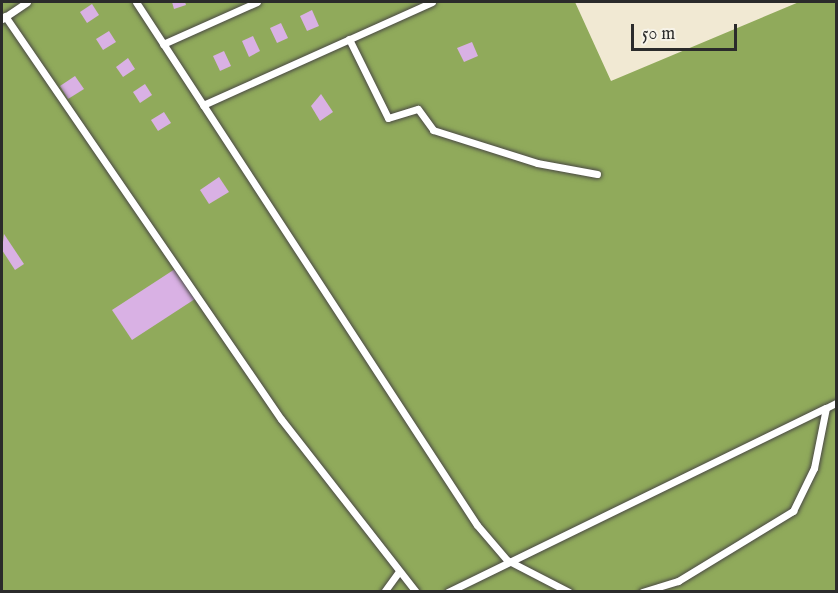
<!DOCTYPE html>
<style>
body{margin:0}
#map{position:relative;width:838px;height:593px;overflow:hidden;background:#f1e9d3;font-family:"IM FELL English",serif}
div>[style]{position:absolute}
.forest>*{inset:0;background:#90aa5b}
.building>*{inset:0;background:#d9b1e4}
.roads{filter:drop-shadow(0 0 2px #494844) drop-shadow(0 0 2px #494844)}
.lane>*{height:7px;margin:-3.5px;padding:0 3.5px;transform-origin:3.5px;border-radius:3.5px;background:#fff}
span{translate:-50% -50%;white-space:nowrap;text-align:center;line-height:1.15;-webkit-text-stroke:6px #f7f3e8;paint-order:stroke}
.frame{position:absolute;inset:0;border:3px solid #2b2b2b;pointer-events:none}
.scale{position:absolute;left:631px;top:24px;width:106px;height:27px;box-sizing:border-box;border:3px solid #2b2b2b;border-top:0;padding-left:8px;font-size:18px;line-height:21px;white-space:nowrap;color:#2b2b2b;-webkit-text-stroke:4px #f7f3e8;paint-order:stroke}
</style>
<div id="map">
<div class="forest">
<div style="clip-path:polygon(2px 2px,575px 2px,611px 81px,799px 2px,836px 2px,836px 591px,2px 591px)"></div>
</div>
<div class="building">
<div style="clip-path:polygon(172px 2px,185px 2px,186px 5px,174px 9px)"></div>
<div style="clip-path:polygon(92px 4px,99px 15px,87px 23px,80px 12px)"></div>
<div style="clip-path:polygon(312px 10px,319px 26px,307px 31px,300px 16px)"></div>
<div style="clip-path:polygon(281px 23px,288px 38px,277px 43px,270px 28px)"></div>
<div style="clip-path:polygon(109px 31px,116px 42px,103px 50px,96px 39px)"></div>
<div style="clip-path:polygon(253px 36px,260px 51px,249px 57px,242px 41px)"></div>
<div style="clip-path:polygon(472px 42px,478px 56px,464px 62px,457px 48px)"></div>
<div style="clip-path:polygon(224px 51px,231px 66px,220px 71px,213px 56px)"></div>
<div style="clip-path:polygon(128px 58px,135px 69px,123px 77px,116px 67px)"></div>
<div style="clip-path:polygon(75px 76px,84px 89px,68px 99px,60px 86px)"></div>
<div style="clip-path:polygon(145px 84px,152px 95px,140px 103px,133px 92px)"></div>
<div style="clip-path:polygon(321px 94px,333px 112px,320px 121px,311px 106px)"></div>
<div style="clip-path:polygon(164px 112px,171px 123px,158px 131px,151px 120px)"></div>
<div style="clip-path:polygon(219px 177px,229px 192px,209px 204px,200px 190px)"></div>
<div style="clip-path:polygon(4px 234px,24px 264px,15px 270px,2px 250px)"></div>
<div style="clip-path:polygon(175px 269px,195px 299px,132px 340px,112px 310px)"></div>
</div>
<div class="roads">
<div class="lane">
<div style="left:136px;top:2px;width:624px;rotate:56.9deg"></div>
<div style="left:477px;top:525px;width:46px;rotate:49.4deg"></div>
<div style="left:507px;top:560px;width:70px;rotate:27.3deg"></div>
<div style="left:5px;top:16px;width:488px;rotate:55.6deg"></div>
<div style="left:281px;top:419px;width:219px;rotate:52deg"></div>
<div style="left:2px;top:19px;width:30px;rotate:-34deg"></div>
<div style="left:349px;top:39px;width:88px;rotate:63.7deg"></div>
<div style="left:388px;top:118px;width:31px;rotate:-17deg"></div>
<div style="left:418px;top:109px;width:26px;rotate:54deg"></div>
<div style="left:433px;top:130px;width:109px;rotate:17.6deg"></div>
<div style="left:537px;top:163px;width:61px;rotate:10.4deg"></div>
<div style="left:163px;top:44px;width:103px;rotate:-24.1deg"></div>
<div style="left:203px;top:105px;width:251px;rotate:-24.2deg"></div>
<div style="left:384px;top:592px;width:24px;rotate:-54deg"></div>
<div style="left:448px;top:592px;width:420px;rotate:-26deg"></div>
<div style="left:642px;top:592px;width:38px;rotate:-17deg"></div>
<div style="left:678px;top:581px;width:135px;rotate:-31.3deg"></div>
<div style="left:793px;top:511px;width:48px;rotate:-64deg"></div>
<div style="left:814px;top:468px;width:61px;rotate:-78.7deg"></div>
<div style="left:826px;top:408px;width:11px;rotate:-27deg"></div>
</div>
</div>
<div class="frame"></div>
<div class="scale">50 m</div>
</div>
